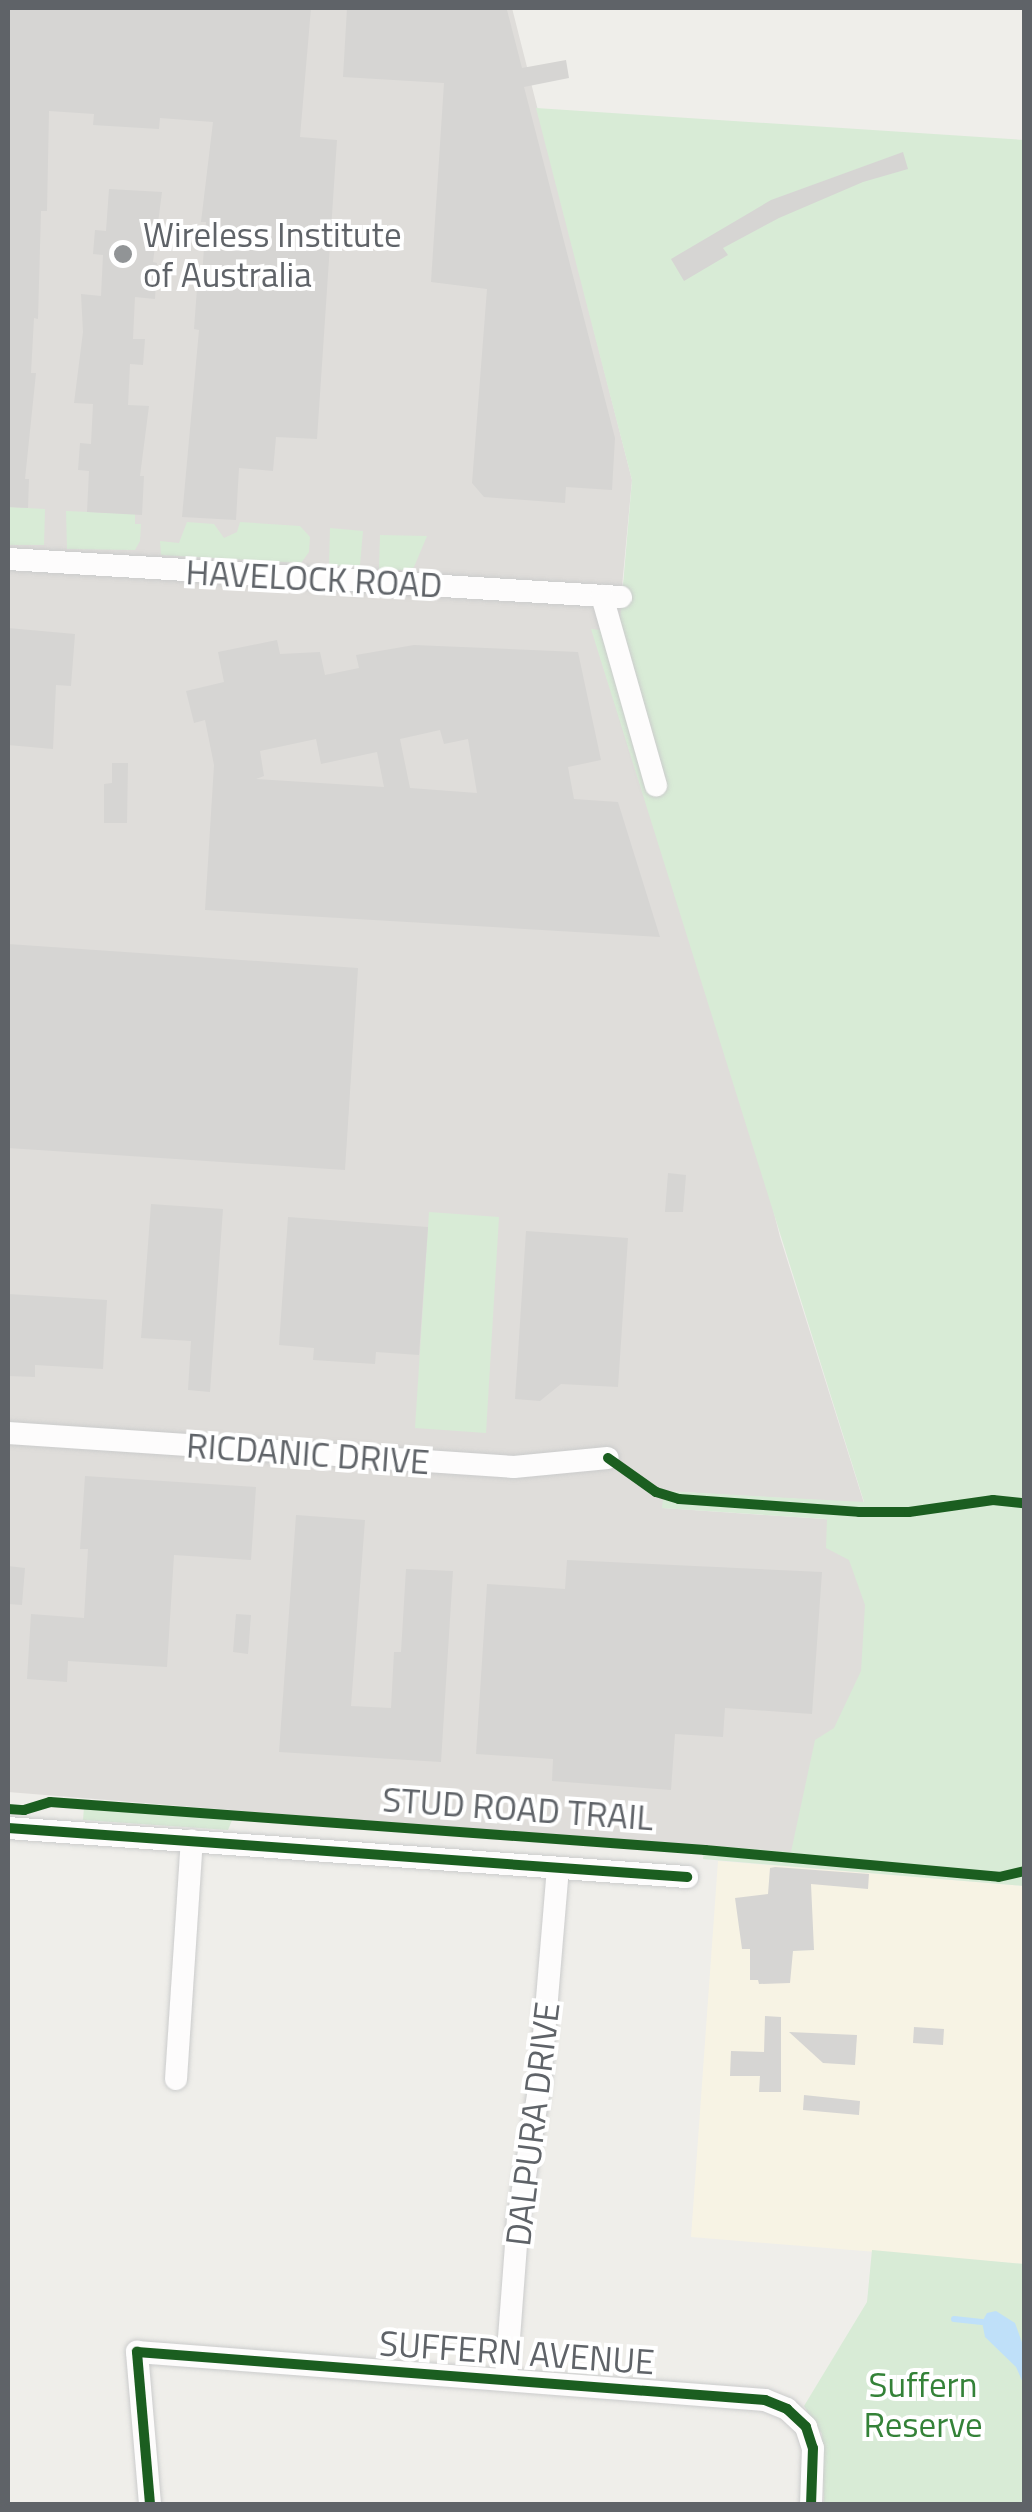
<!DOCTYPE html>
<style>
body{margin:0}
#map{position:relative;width:1032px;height:2512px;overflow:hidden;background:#efeeea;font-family:"Titillium Web",sans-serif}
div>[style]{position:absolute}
.commercial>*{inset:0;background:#f7f3e4}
.industrial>*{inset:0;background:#dfddda}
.green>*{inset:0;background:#d8ebd6}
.water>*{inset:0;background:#bfe0f9}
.stream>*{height:6px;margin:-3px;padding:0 3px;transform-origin:3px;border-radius:3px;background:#bfe0f9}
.building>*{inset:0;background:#d6d5d3}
.roads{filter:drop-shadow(0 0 2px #cbcccc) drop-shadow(0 0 2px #cbcccc)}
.minor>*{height:22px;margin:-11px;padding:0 11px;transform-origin:11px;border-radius:11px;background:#fdfcfc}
.cycleway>*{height:10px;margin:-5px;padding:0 5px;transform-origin:5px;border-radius:5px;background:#1b5e20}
.dots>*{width:28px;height:28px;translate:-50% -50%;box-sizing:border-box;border:5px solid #fff;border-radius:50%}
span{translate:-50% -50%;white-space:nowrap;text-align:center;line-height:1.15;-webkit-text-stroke:8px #fff;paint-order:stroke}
.poi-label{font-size:35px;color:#5f6368}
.left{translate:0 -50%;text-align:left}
.street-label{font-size:35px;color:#5f6368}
.park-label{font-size:35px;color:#348238}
.frame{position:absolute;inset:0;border:10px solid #5f6368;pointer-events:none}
</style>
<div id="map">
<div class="commercial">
<div style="clip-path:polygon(718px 1861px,1024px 1886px,1024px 2264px,691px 2237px)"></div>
</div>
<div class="industrial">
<div style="clip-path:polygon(8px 8px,512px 8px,632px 480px,621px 597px,780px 1237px,864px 1503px,665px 1491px,663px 1508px,911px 1525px,1006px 1872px,8px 1792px)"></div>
</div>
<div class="green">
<div style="clip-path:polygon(536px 108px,1024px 140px,1024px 1886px,703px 1859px,705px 1845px,791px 1852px,815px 1740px,834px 1728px,861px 1671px,865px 1605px,849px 1560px,826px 1548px,827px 1519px,662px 1508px,664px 1491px,864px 1502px,591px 629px,622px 632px,620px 620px,632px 480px)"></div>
<div style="clip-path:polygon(8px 507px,45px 509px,44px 545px,8px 545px)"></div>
<div style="clip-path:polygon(66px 511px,135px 514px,135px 524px,141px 524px,140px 541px,135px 550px,67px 549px)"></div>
<div style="clip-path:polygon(187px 522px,214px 524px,224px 538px,237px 532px,240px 522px,300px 526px,310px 537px,309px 552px,301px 563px,161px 555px,160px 541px,179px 543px)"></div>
<div style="clip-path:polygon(330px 528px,363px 531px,360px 565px,329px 566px)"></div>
<div style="clip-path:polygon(380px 535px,427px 536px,414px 567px,408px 571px,379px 569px)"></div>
<div style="clip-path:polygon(429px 1212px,499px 1217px,486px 1433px,415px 1428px)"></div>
<div style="clip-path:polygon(84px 1807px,233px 1818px,228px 1830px,83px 1820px)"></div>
<div style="clip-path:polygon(872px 2250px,1024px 2264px,1024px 2504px,824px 2504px,822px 2434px,804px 2406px,867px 2302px)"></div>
</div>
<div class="water">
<div style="clip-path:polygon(996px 2311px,1015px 2323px,1024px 2348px,1024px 2385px,1016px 2367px,985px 2337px,982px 2322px,987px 2313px)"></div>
</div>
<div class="stream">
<div style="left:954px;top:2319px;width:28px;rotate:6deg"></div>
</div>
<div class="building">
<div style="clip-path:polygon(8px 8px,311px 8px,300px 137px,337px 140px,317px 439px,276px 437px,273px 471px,239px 468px,236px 520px,182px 517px,199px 330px,194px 329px,198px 275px,202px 275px,206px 222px,201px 222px,213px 122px,160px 118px,159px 129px,93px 125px,94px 114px,49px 111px,47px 211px,41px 211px,38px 319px,34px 318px,31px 373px,36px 373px,25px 479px,29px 479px,28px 508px,8px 507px)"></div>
<div style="clip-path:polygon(347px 8px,507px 10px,522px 68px,566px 60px,569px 78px,524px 87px,615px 438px,612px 490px,566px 487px,565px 503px,484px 497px,472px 483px,487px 289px,431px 282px,444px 83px,343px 77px)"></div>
<div style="clip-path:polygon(903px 152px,908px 169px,863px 182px,779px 218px,723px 248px,728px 255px,684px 281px,671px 259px,771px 200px)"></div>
<div style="clip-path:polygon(109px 189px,162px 192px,153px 262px,157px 263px,155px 299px,135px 297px,133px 339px,145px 339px,143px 365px,130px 364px,128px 405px,149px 406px,140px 476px,144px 476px,142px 515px,87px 512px,89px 471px,78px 470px,80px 443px,91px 444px,93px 404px,74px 403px,83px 332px,81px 294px,101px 296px,103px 255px,93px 254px,95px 230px,106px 231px)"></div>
<div style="clip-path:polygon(8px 628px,75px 634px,71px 686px,56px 685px,53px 749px,8px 745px)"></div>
<div style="clip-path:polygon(evenodd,277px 640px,280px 654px,320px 652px,325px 675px,359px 668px,356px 655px,414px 645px,578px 652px,601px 760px,568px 767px,574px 799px,618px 802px,660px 937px,205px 910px,214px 765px,205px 720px,194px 723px,186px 691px,224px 682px,218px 652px,277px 640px,440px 730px,444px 744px,468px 739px,477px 793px,410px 788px,400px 739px,440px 730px,277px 640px,316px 739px,321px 764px,377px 752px,384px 787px,256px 779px,264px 776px,260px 751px,316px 739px)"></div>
<div style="clip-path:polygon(112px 763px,128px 763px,127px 823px,104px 823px,104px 784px,112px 783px)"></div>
<div style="clip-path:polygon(8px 944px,358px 968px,345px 1170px,8px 1148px)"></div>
<div style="clip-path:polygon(668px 1173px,686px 1175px,683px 1212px,665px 1212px)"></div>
<div style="clip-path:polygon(151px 1204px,223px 1209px,210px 1392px,188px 1390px,191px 1341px,141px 1338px)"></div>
<div style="clip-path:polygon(288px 1217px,428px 1227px,419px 1355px,376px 1352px,375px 1364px,313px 1360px,314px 1348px,279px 1345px)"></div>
<div style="clip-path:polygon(526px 1231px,628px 1238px,618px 1387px,561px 1384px,540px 1401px,515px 1399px)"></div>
<div style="clip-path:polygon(8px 1294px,107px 1300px,103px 1369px,35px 1365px,35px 1377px,8px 1376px)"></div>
<div style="clip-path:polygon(85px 1476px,256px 1487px,251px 1560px,174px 1555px,167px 1667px,68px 1661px,67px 1682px,27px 1679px,31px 1614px,84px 1618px,88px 1549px,80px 1549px)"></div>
<div style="clip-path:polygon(296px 1515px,365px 1520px,351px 1706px,391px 1708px,394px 1652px,401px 1652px,406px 1569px,453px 1571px,441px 1762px,279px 1752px)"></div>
<div style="clip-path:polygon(567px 1560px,822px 1572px,812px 1714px,725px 1708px,723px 1737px,675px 1734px,671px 1790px,552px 1781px,553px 1759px,476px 1754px,487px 1584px,565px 1589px)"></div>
<div style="clip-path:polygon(8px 1566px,25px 1568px,22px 1605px,8px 1604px)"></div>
<div style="clip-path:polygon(236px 1614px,251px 1615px,248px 1654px,233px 1652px)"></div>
<div style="clip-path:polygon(775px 1867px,869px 1874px,868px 1889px,811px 1884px,814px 1950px,793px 1951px,790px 1983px,759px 1984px,758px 1980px,750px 1980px,750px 1949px,742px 1949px,735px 1898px,768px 1894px,770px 1868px)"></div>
<div style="clip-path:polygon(765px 2016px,781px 2017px,781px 2092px,759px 2092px,760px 2076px,730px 2076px,731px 2051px,764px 2052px)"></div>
<div style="clip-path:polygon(914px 2027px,944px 2029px,943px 2045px,913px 2043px)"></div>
<div style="clip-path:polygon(789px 2032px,857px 2035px,855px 2065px,823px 2063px)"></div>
<div style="clip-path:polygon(804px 2095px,860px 2101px,859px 2115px,803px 2110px)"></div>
</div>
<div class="roads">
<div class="minor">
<div style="left:8px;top:559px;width:614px;rotate:3.55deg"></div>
<div style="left:602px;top:596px;width:197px;rotate:74.1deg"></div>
<div style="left:8px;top:1433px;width:507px;rotate:3.84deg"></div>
<div style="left:514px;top:1467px;width:94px;rotate:-5.5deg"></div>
<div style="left:8px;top:1828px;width:681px;rotate:4.13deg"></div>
<div style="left:176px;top:2079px;width:239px;rotate:-86.2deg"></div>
<div style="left:506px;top:2378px;width:158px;rotate:-85.7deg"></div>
<div style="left:518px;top:2220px;width:140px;rotate:-80.9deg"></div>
<div style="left:540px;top:2082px;width:214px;rotate:-85.2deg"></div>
<div style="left:150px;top:2504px;width:153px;rotate:-94.9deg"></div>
<div style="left:137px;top:2352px;width:630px;rotate:4.37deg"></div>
<div style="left:765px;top:2400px;width:24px;rotate:22deg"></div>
<div style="left:787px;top:2409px;width:26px;rotate:43deg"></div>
<div style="left:806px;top:2427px;width:22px;rotate:72deg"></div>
<div style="left:813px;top:2448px;width:56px;rotate:92deg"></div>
</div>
</div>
<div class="cycleway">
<div style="left:608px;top:1458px;width:59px;rotate:35.3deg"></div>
<div style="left:656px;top:1492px;width:24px;rotate:17deg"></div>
<div style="left:679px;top:1499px;width:180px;rotate:4.1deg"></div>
<div style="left:859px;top:1512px;width:50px"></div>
<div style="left:909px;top:1512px;width:85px;rotate:-8.1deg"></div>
<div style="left:993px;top:1500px;width:31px;rotate:6deg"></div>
<div style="left:8px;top:1809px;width:16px;rotate:4deg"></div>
<div style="left:24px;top:1810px;width:27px;rotate:-17deg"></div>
<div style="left:50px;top:1802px;width:657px;rotate:4.19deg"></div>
<div style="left:705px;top:1850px;width:295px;rotate:5.2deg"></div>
<div style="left:999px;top:1877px;width:26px;rotate:-13deg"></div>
<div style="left:8px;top:1828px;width:681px;rotate:4.13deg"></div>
<div style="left:150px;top:2504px;width:153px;rotate:-94.9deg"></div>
<div style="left:137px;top:2352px;width:630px;rotate:4.37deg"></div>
<div style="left:765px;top:2400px;width:24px;rotate:22deg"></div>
<div style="left:787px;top:2409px;width:26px;rotate:43deg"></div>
<div style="left:806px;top:2427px;width:22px;rotate:72deg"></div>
<div style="left:813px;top:2448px;width:56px;rotate:92deg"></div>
</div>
<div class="dots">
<div style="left:123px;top:254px;background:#919496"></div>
</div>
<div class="poi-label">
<span class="left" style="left:143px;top:254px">Wireless Institute<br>of Australia</span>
</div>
<div class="street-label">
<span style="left:314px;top:578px;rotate:3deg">HAVELOCK ROAD</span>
<span style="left:308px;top:1453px;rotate:4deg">RICDANIC DRIVE</span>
<span style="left:518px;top:1808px;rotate:4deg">STUD ROAD TRAIL</span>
<span style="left:532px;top:2124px;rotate:-83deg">DALPURA DRIVE</span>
<span style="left:517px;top:2352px;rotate:4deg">SUFFERN AVENUE</span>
</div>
<div class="park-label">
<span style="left:923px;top:2404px">Suffern<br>Reserve</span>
</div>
<div class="frame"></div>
</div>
